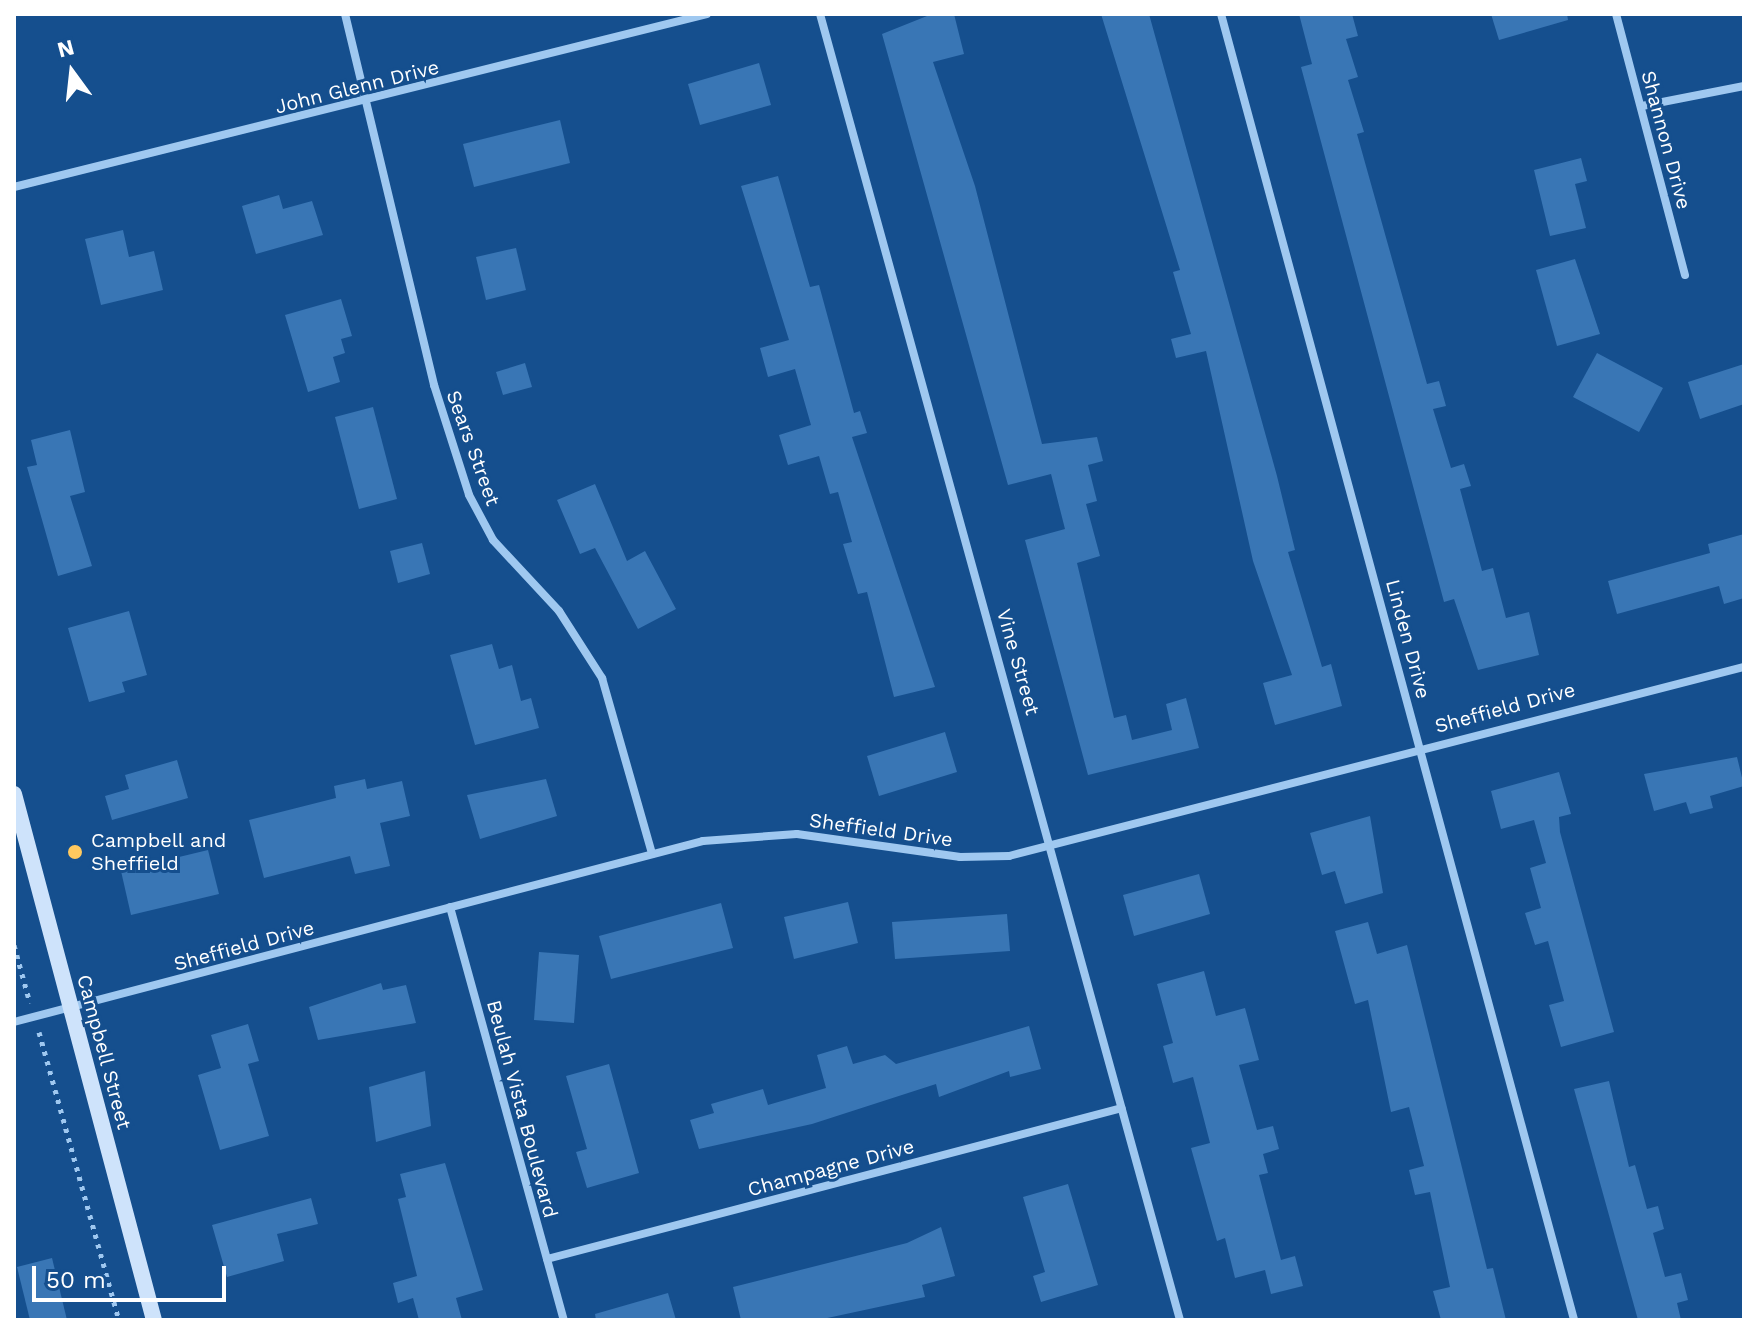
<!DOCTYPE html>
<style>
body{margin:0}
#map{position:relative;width:1758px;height:1334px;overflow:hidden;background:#154f8e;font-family:"Work Sans",sans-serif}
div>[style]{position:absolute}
.building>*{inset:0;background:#3976b5}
.path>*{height:5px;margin-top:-2.5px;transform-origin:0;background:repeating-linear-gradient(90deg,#9fc8f0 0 4px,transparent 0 10px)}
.minor>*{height:8px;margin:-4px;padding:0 4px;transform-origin:4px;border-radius:4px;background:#9fc8f0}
.secondary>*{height:16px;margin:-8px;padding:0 8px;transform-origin:8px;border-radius:8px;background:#cee3fb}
.dots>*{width:22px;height:22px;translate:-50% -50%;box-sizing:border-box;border:4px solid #154f8e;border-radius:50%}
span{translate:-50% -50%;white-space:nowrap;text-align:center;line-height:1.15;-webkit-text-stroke:6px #154f8e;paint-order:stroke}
.street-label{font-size:20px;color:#fff}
.poi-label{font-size:20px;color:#fff}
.left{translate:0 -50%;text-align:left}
.frame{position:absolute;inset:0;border:16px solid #fff;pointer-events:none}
.north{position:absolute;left:32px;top:32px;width:80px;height:80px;-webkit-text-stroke:6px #154f8e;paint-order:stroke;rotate:345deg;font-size:22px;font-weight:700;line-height:32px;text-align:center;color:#fff}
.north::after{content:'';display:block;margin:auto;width:28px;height:36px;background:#fff;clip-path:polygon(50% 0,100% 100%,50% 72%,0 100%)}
.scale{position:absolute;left:32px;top:1266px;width:194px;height:36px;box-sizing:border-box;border:4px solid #fff;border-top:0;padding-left:10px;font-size:24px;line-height:28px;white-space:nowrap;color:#fff;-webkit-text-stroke:6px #154f8e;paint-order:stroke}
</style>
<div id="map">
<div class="building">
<div style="clip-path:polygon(932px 14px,954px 14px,964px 54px,933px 62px,975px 186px,1042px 444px,1097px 437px,1103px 461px,1088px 465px,1097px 501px,1086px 504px,1100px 556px,1077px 563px,1114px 718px,1126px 715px,1132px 740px,1172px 730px,1166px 704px,1186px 698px,1199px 748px,1088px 775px,1025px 540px,1065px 529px,1051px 474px,1008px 485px,882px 34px)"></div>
<div style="clip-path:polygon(1101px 14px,1149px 14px,1277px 476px,1295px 550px,1288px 552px,1322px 667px,1331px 664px,1342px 706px,1275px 725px,1263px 683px,1292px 675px,1253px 561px,1206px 351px,1176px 358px,1171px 339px,1191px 334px,1173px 272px,1180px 270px)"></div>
<div style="clip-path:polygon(1299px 14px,1352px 14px,1358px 36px,1346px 39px,1358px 77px,1348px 80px,1364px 132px,1357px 134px,1427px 384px,1439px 381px,1446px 406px,1433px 409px,1451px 468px,1464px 464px,1471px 486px,1460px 489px,1482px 571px,1493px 568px,1506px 618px,1529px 612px,1539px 655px,1478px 670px,1454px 599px,1444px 602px,1301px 67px,1312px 64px)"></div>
<div style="clip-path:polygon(1491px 14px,1567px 14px,1568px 20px,1499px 40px)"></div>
<div style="clip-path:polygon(759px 63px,771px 105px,700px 125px,688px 84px)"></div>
<div style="clip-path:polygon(560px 120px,570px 163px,474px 187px,463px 144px)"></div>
<div style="clip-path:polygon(1581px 158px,1587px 181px,1575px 184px,1586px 228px,1550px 236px,1534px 170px)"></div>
<div style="clip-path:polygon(778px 176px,810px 287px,819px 285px,854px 413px,860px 411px,867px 433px,852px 437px,935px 687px,894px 697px,867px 592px,858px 594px,843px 544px,852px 542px,838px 492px,830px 494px,819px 456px,788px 465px,779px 435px,811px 425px,795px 369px,768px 377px,760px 348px,789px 340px,741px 186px)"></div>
<div style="clip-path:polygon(279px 195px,283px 209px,312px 201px,323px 235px,256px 254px,242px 206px)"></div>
<div style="clip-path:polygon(123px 230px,129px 257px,154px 251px,163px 290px,101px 305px,85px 239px)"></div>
<div style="clip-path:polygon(516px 248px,526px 290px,486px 300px,476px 257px)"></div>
<div style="clip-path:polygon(1575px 259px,1600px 334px,1557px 346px,1536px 270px)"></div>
<div style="clip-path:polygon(341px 299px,352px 336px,341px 339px,345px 353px,333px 357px,340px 382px,308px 392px,285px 315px)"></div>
<div style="clip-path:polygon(1597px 353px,1663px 388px,1639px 432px,1573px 397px)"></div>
<div style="clip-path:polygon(525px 363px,532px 387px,503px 395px,496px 372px)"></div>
<div style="clip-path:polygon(1744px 364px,1744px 404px,1700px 419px,1688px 382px)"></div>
<div style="clip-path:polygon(373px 407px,397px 499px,359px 509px,335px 417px)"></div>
<div style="clip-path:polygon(70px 430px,85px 492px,70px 496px,92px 566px,58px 576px,27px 467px,37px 465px,31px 440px)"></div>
<div style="clip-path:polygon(595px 484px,627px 561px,645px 551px,676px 609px,638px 629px,595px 548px,580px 554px,557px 500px)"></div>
<div style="clip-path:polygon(1744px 534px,1744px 598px,1724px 604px,1719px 586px,1617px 614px,1608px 581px,1710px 553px,1708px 544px)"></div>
<div style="clip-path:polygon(422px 543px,430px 574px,398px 583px,390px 551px)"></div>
<div style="clip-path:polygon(129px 611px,147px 675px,122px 682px,125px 692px,89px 702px,68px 628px)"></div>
<div style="clip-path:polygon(492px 644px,499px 669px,512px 665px,521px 701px,531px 698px,539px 728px,475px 745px,450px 655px)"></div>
<div style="clip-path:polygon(945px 732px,957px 772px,879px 796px,867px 756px)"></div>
<div style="clip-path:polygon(1737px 757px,1744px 786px,1710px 796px,1713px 808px,1690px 814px,1686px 802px,1654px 811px,1644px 774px)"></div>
<div style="clip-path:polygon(177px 760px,188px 798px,112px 820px,105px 796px,129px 789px,125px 775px)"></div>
<div style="clip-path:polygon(1559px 772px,1571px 814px,1559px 817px,1560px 832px,1614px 1032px,1561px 1047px,1549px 1005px,1564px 1001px,1548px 941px,1535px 945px,1525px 913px,1541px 908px,1530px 868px,1546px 863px,1534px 820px,1501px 829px,1491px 791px)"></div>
<div style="clip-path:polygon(365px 779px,367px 789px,402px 781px,410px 816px,380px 823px,390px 866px,355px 874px,350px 856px,264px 878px,249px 820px,336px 798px,334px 786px)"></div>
<div style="clip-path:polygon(546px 779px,557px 816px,480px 839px,467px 795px)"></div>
<div style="clip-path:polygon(1370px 816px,1383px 893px,1345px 904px,1335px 871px,1322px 875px,1310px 833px)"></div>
<div style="clip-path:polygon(208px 850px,219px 894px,131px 915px,121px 871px)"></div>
<div style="clip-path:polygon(1199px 874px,1210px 914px,1134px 936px,1123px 895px)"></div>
<div style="clip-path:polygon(848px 902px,858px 943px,794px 959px,784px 917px)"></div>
<div style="clip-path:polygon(721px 903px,733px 948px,611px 979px,599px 936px)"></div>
<div style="clip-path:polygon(1007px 914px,1010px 951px,895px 959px,892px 922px)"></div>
<div style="clip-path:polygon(1368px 922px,1377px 954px,1407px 945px,1487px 1269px,1493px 1268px,1506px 1320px,1441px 1320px,1433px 1291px,1450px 1287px,1430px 1192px,1415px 1195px,1409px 1170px,1424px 1166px,1409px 1107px,1391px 1112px,1368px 1000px,1355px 1004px,1335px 931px)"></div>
<div style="clip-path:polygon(539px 952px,579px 955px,574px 1023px,534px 1020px)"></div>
<div style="clip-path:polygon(1204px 971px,1216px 1016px,1245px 1008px,1259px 1060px,1239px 1065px,1257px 1130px,1273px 1126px,1279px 1149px,1263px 1154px,1268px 1173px,1259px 1175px,1281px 1260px,1295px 1256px,1303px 1286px,1271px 1294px,1265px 1270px,1235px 1278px,1225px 1238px,1217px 1241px,1191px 1148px,1210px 1143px,1193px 1077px,1173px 1083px,1163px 1046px,1173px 1043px,1157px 984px)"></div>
<div style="clip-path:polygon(381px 983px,383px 990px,406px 985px,416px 1023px,318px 1040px,309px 1007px)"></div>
<div style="clip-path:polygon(248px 1024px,259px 1061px,248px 1064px,269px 1136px,220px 1150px,198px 1075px,221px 1068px,211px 1035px)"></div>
<div style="clip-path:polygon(1029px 1026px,1041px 1069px,1010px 1077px,1009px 1071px,939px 1097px,936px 1084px,812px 1124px,699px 1149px,690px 1120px,714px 1113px,711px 1104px,763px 1089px,768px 1105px,826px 1088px,817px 1055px,847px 1046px,853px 1064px,885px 1055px,896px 1064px)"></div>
<div style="clip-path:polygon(609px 1064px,639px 1173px,587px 1188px,576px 1152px,587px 1149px,566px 1076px)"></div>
<div style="clip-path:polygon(425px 1071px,431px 1126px,376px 1142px,369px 1087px)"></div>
<div style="clip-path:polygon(1609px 1081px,1629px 1167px,1635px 1165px,1647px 1209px,1658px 1206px,1664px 1229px,1653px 1233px,1665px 1277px,1681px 1273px,1688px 1300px,1677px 1303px,1681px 1320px,1638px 1320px,1574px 1089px)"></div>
<div style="clip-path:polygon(445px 1163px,483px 1290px,456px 1298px,462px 1320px,419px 1320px,413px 1298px,398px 1303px,393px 1283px,417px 1276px,398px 1199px,406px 1197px,400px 1174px)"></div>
<div style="clip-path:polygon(1068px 1184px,1098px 1285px,1041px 1302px,1033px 1276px,1045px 1272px,1023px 1197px)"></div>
<div style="clip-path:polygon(311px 1198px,318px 1224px,277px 1234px,284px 1261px,227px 1277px,212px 1225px)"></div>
<div style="clip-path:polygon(941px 1227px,955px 1276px,922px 1285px,925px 1297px,818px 1320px,741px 1320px,733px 1287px,907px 1243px)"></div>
<div style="clip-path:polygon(52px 1258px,67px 1320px,30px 1320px,17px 1267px)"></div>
<div style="clip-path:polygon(668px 1293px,676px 1320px,596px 1320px,595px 1314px)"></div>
</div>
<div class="path">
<div style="left:14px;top:945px;width:60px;rotate:74.6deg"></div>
<div style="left:39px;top:1032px;width:299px;rotate:74.5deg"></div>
</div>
<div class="minor">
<div style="left:345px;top:14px;width:382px;rotate:76.5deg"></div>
<div style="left:434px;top:385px;width:115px;rotate:72.3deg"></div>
<div style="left:469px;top:495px;width:51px;rotate:61.9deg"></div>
<div style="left:493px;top:540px;width:97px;rotate:47.1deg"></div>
<div style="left:559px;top:611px;width:80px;rotate:57.3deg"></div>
<div style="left:602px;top:678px;width:183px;rotate:74.1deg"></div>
<div style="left:820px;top:14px;width:1355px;rotate:74.59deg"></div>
<div style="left:1221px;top:14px;width:1353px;rotate:74.87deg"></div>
<div style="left:1616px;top:14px;width:270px;rotate:75.2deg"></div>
<div style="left:1642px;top:106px;width:104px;rotate:-11.1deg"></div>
<div style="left:14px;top:187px;width:714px;rotate:-14.02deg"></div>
<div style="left:450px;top:907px;width:428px;rotate:74.6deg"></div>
<div style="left:14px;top:1022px;width:712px;rotate:-14.72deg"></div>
<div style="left:703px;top:841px;width:94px;rotate:-4.3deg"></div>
<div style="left:797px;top:834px;width:165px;rotate:8deg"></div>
<div style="left:960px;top:857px;width:49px;rotate:-1.2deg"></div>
<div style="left:1009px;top:856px;width:759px;rotate:-14.42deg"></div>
<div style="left:547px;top:1259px;width:594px;rotate:-14.71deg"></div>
</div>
<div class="secondary">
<div style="left:14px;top:794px;width:544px;rotate:75.1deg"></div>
</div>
<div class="dots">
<div style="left:75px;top:852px;background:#ffc95f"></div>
</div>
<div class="street-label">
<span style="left:357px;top:87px;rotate:-14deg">John Glenn Drive</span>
<span style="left:1666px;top:140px;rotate:75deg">Shannon Drive</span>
<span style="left:473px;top:448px;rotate:70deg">Sears Street</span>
<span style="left:1408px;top:639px;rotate:75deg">Linden Drive</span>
<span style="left:1018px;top:662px;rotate:74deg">Vine Street</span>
<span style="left:1505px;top:708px;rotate:-15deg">Sheffield Drive</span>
<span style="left:881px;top:830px;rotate:8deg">Sheffield Drive</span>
<span style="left:244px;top:946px;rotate:-15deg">Sheffield Drive</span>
<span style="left:104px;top:1052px;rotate:75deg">Campbell Street</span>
<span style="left:522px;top:1109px;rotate:75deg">Beulah Vista Boulevard</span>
<span style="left:831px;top:1168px;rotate:-15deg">Champagne Drive</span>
</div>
<div class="poi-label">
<span class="left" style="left:91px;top:852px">Campbell and<br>Sheffield</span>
</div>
<div class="frame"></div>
<div class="north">N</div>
<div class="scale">50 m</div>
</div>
